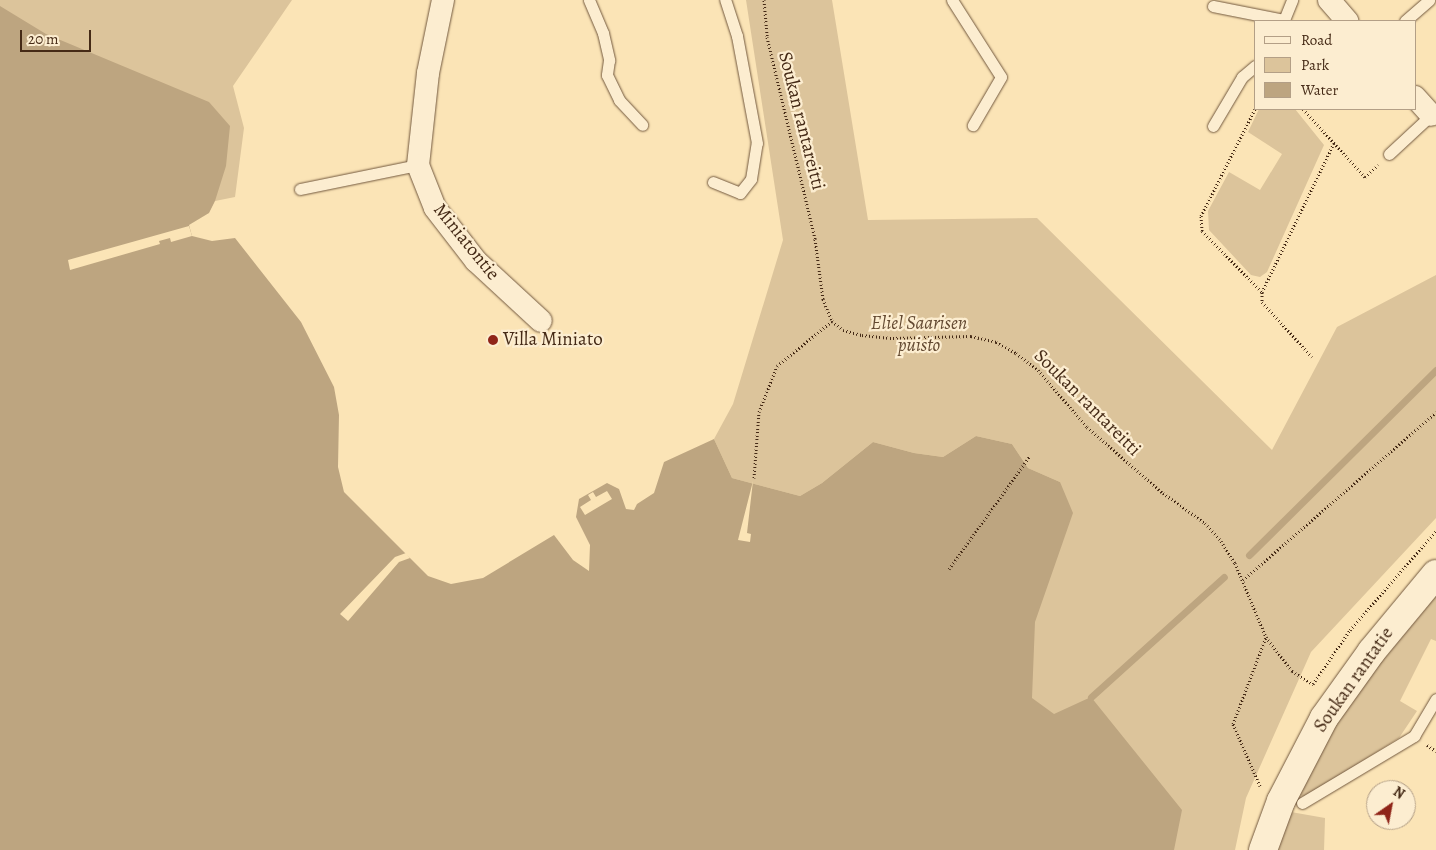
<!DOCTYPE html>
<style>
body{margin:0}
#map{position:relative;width:1436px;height:850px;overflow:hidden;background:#fbe4b6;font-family:Alegreya,serif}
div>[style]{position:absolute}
.green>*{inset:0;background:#dcc49b}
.water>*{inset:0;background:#bda580}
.pier>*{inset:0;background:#fbe4b6}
.stream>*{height:7px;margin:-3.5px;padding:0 3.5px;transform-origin:3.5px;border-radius:3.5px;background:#bda580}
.path>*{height:3px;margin-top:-1.5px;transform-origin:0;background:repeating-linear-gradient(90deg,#452a16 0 1px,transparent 0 3.5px)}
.roads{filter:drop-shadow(0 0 1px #72583e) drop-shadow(0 0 1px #72583e)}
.service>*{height:11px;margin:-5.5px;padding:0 5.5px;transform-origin:5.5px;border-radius:5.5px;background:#fcedd0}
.minor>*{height:22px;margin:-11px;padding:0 11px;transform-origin:11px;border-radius:11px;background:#fcedd0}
.tertiary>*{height:28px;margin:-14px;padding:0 14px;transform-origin:14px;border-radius:14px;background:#fcedd0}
.dots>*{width:14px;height:14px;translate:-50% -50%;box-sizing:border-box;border:2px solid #fcedd0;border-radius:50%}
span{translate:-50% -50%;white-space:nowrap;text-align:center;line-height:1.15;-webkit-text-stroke:4.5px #fcedd0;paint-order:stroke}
.street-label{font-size:19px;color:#452a16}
.park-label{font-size:19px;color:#634931;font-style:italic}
.poi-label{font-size:19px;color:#452a16}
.left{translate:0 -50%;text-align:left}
.legend{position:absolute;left:1254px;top:20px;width:162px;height:90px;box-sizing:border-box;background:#fcedd0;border:1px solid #b39f86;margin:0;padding:6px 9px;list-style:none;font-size:15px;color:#452a16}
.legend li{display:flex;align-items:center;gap:10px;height:25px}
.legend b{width:25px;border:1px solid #b39f86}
.north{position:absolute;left:1366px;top:780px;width:50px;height:50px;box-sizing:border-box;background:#fcedd0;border:1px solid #b39f86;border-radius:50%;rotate:33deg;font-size:14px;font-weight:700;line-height:20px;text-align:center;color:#452a16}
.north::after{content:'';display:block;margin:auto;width:18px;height:22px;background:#8f2418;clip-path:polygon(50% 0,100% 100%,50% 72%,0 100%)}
.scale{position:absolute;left:20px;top:30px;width:71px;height:22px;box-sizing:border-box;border:2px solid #452a16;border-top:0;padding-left:6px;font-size:15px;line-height:18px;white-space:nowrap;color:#452a16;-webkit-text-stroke:4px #fcedd0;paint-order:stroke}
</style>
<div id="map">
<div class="green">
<div style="clip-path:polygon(0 0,292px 0,233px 86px,244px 128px,235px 197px,215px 201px,192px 167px,0 189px)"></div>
<div style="clip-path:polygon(746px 0,832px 0,868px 220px,1037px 218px,1272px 450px,1337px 327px,1436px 275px,1436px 518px,1311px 652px,1246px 798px,1235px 850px,907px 850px,1060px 482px,1028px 468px,1012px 444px,976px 436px,943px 457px,914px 453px,873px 442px,822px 483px,800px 496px,732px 478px,714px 439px,733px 404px,783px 240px)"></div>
<div style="clip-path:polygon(1259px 109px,1295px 109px,1324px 145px,1267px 272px,1260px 277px,1251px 275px,1209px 230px,1208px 211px,1229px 172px,1260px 190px,1282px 154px,1248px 132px)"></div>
<div style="clip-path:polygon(1436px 591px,1436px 641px,1431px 639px,1400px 701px,1417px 711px,1399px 738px,1305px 797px,1298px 794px,1326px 737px,1363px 682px)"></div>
<div style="clip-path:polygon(1291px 812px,1325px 818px,1324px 850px,1278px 850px)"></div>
</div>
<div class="water">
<div style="clip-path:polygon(0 6px,46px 34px,209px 102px,230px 126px,226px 166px,215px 201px,209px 213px,189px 225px,192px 236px,212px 241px,235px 238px,301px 322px,334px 387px,339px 415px,338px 467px,344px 492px,428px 576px,451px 584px,483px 578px,554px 535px,573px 560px,589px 571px,590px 545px,576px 517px,579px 499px,607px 483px,619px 489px,626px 509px,634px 510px,637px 504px,654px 493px,664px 462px,714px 439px,732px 478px,800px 496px,822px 483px,873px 442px,914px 453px,943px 457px,976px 436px,1012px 444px,1028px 468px,1060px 482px,1073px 513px,1035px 622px,1032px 698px,1054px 714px,1091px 697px,1182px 810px,1174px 850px,0 850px)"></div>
</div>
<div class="pier">
<div style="clip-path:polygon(189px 226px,192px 236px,171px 242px,170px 238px,159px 241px,160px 244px,70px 270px,68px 260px)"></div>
<div style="clip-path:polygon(753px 481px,747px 533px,751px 534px,750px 542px,738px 540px)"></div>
<div style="clip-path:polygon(607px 491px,612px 499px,585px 515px,580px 507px,591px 500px,588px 495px,593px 492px,596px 497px)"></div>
<div style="clip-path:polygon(406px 553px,410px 558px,399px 562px,348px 621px,340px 614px,395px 557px)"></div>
</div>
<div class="stream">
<div style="left:1249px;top:555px;width:263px;rotate:-44.7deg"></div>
<div style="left:1091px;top:697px;width:179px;rotate:-42.1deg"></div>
</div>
<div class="path">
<div style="left:764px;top:0;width:37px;rotate:85deg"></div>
<div style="left:767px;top:37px;width:208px;rotate:76.6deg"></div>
<div style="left:815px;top:239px;width:61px;rotate:82.4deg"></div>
<div style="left:823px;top:299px;width:24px;rotate:68deg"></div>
<div style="left:832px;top:321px;width:14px;rotate:39deg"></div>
<div style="left:843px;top:330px;width:20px;rotate:15deg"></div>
<div style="left:862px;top:335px;width:31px;rotate:6deg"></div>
<div style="left:893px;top:338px;width:78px;rotate:-1.5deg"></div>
<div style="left:971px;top:336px;width:26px;rotate:13deg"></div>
<div style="left:996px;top:342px;width:23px;rotate:29deg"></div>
<div style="left:1016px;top:353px;width:28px;rotate:38deg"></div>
<div style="left:1038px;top:370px;width:75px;rotate:49.3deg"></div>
<div style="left:1087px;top:427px;width:101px;rotate:41deg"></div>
<div style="left:1163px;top:493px;width:52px;rotate:35.5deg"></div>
<div style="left:1205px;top:523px;width:24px;rotate:48deg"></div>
<div style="left:1221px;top:541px;width:26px;rotate:58deg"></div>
<div style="left:1235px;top:563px;width:80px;rotate:67.3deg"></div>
<div style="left:1266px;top:637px;width:43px;rotate:52.6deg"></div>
<div style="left:1292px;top:671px;width:25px;rotate:32deg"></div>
<div style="left:1255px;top:109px;width:120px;rotate:116.8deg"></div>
<div style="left:1201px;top:216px;width:15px;rotate:86deg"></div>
<div style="left:1202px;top:231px;width:86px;rotate:45.5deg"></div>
<div style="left:1262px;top:292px;width:10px;rotate:90deg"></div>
<div style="left:1262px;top:302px;width:74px;rotate:47.7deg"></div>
<div style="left:1303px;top:109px;width:92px;rotate:47.6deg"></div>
<div style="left:1365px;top:177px;width:18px;rotate:-43deg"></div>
<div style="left:1262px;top:292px;width:165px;rotate:-64.2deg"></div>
<div style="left:754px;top:478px;width:66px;rotate:-85.7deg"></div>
<div style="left:759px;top:412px;width:49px;rotate:-68.6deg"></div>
<div style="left:777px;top:366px;width:71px;rotate:-39.3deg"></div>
<div style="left:949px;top:569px;width:139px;rotate:-54.4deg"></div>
<div style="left:1243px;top:580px;width:256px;rotate:-41deg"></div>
<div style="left:1313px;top:684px;width:65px;rotate:-55.6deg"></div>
<div style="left:1350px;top:630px;width:131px;rotate:-49deg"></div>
<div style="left:1427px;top:745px;width:11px;rotate:34deg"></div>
<div style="left:1260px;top:786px;width:68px;rotate:-113.5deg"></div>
<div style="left:1233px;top:724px;width:93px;rotate:-69.2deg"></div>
</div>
<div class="roads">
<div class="service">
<div style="left:589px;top:0;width:36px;rotate:67deg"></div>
<div style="left:603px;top:33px;width:28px;rotate:77deg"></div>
<div style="left:609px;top:60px;width:15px;rotate:98deg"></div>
<div style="left:607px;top:75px;width:28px;rotate:64deg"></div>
<div style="left:619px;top:100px;width:34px;rotate:47deg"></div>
<div style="left:952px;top:0;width:91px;rotate:57.5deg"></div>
<div style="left:1001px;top:77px;width:56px;rotate:120.3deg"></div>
<div style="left:1213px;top:6px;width:72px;rotate:11.2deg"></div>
<div style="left:1284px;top:20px;width:22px;rotate:-68deg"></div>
<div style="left:1405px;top:21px;width:32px;rotate:-41deg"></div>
<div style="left:1213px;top:126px;width:57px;rotate:-59.4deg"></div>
<div style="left:1242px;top:77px;width:17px;rotate:-40deg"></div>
<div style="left:1389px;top:154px;width:57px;rotate:-42.9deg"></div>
<div style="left:713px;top:182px;width:29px;rotate:22deg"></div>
<div style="left:740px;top:193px;width:18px;rotate:-52deg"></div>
<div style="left:751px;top:179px;width:36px;rotate:-81deg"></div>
<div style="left:757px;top:143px;width:109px;rotate:-100.6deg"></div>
<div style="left:737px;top:36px;width:38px;rotate:-108deg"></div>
<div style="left:300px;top:189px;width:120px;rotate:-11.5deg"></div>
<div style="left:1302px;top:803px;width:131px;rotate:-30.9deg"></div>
<div style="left:1414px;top:736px;width:43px;rotate:-59.3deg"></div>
</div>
<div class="minor">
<div style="left:443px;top:0;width:75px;rotate:101.6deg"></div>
<div style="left:428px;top:73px;width:93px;rotate:96.2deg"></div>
<div style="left:418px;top:165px;width:46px;rotate:68.4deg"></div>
<div style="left:435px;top:208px;width:67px;rotate:52.3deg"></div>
<div style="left:476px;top:261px;width:88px;rotate:42.7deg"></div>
<div style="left:1329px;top:0;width:28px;rotate:49deg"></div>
<div style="left:1415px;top:97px;width:24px;rotate:48deg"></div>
</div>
<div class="tertiary">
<div style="left:1263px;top:850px;width:52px;rotate:-69.8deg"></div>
<div style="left:1281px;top:801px;width:93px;rotate:-62.6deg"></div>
<div style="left:1324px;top:718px;width:82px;rotate:-54.4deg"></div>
<div style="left:1372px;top:651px;width:100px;rotate:-50.3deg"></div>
</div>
</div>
<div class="dots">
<div style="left:493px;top:340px;background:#8f2418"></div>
</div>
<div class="street-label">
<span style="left:801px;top:121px;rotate:76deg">Soukan rantareitti</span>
<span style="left:466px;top:242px;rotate:51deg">Miniatontie</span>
<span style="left:1087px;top:403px;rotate:45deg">Soukan rantareitti</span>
<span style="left:1354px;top:680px;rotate:-55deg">Soukan rantatie</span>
</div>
<div class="park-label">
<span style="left:919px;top:335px">Eliel Saarisen<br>puisto</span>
</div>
<div class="poi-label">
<span class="left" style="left:503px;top:340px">Villa Miniato</span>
</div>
<ul class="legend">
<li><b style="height:6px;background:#fcedd0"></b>Road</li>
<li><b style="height:14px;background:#dcc49b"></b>Park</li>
<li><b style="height:14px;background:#bda580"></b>Water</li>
</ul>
<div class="north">N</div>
<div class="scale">20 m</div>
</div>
